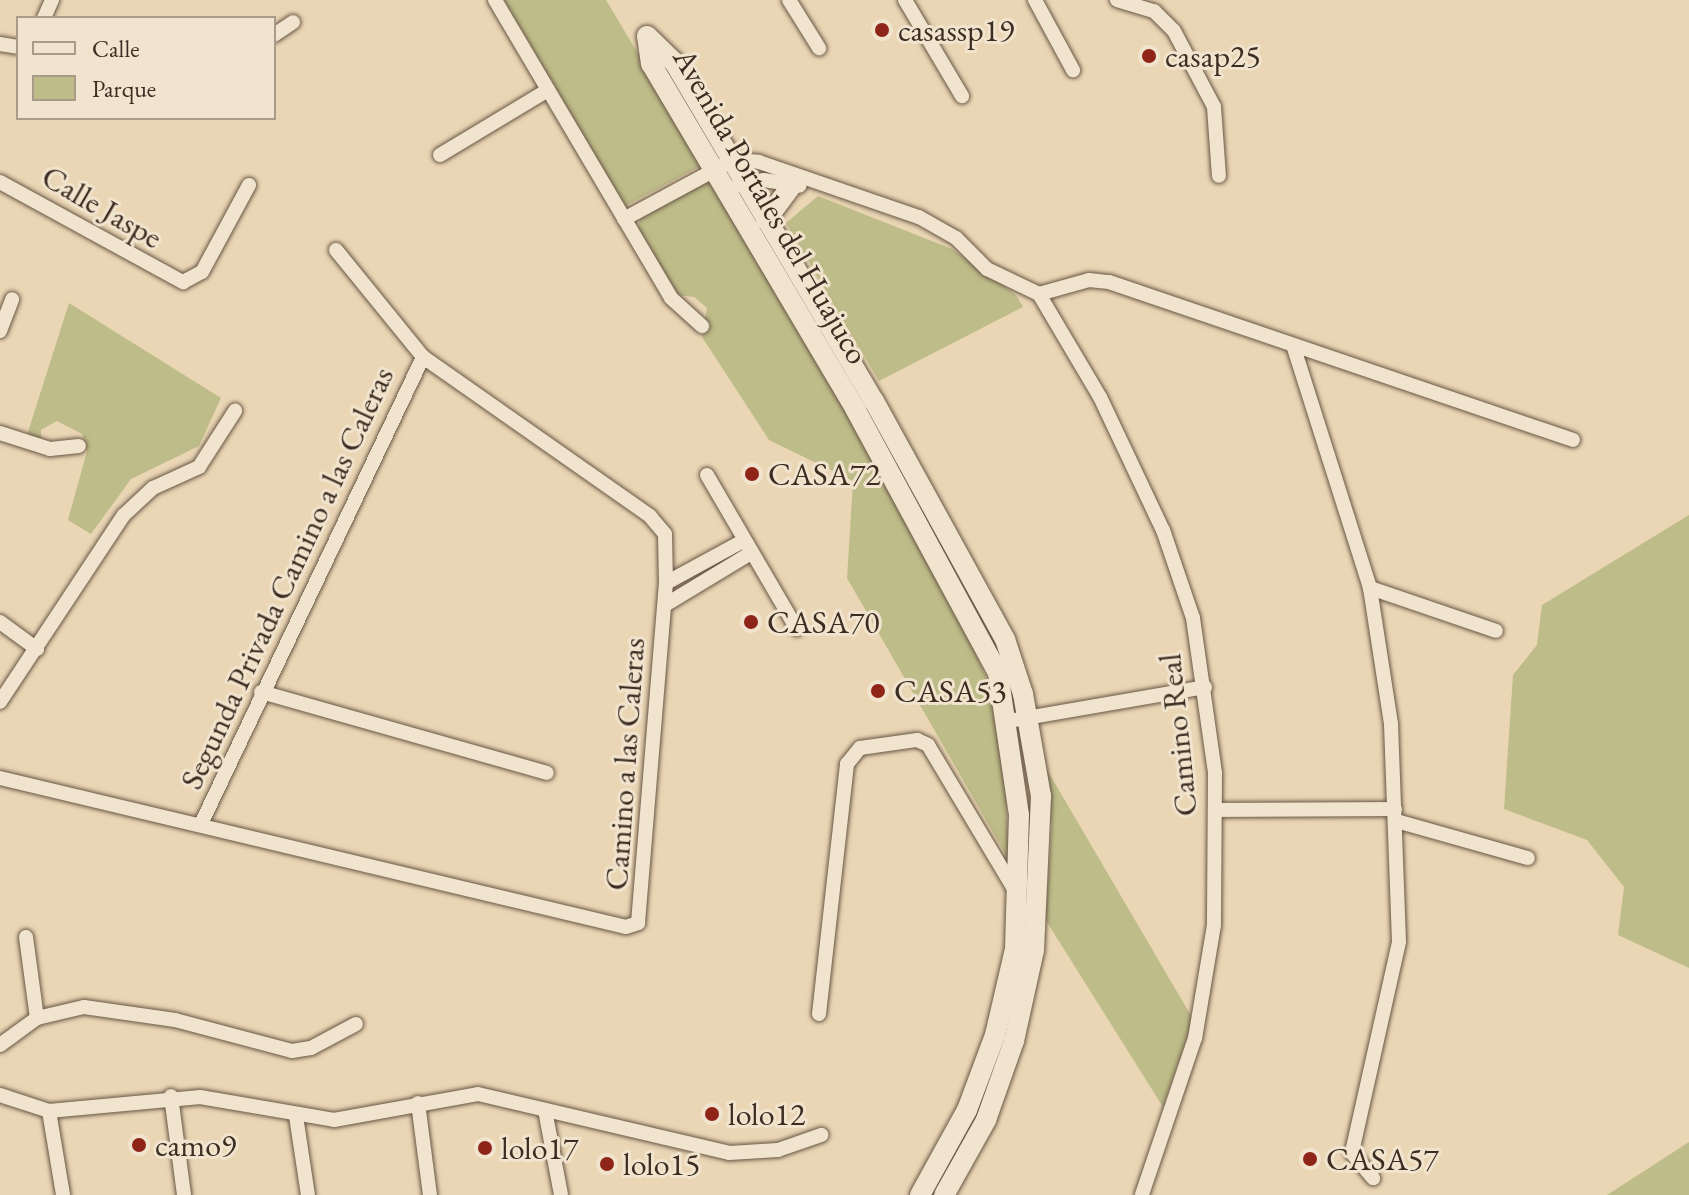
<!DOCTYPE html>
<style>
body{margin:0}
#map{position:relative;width:1689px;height:1195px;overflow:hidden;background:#ead6b4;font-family:"EB Garamond",serif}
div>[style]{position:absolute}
.green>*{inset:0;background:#bebc88}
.roads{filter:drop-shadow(0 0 2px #685646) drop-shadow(0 0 2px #685646)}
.street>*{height:14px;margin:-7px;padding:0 7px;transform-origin:7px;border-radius:7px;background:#f1e4ce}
.secondary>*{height:20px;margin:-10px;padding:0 10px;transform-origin:10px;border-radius:10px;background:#f1e4ce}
.dots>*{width:22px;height:22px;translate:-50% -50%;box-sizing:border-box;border:4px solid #f1e4ce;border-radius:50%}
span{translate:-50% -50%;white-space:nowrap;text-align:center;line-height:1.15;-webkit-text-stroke:6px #f1e4ce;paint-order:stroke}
.poi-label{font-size:32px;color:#3c2c21}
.left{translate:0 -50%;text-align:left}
.street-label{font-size:32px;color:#3c2c21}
.legend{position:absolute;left:16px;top:16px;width:260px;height:104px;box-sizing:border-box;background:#f1e4ce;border:2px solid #a99a89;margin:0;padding:10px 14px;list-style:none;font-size:24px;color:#3c2c21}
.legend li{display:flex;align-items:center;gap:16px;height:40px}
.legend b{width:40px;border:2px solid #a99a89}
</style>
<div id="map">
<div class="green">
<div style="clip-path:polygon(504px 0,606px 0,704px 164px,625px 206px)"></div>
<div style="clip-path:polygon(706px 181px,712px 183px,831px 383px,962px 618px,985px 675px,1004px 756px,1009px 860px,847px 578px,853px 481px,769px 440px,702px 337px,707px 308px,694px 297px,675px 295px,638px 229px,641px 217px)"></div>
<div style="clip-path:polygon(818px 196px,952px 249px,1016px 295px,1023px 307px,879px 381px,786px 223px)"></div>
<div style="clip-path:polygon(69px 303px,221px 398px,199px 446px,131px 479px,91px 534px,68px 520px,87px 451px,82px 434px,57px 421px,41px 430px,41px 441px,26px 438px)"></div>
<div style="clip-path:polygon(1689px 515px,1689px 968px,1618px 935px,1624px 887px,1587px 840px,1504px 809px,1513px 675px,1537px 645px,1542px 605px)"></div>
<div style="clip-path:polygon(1043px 763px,1193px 1019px,1163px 1107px,1045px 919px,1052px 825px)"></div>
<div style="clip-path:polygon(1689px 1142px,1689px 1195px,1607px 1195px)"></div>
</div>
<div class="roads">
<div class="street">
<div style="left:495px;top:0;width:346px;rotate:59.4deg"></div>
<div style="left:671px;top:298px;width:42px;rotate:42.1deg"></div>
<div style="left:789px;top:0;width:57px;rotate:58deg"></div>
<div style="left:905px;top:0;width:112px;rotate:59.3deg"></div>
<div style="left:1035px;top:0;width:80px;rotate:61.5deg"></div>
<div style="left:1117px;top:0;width:39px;rotate:17deg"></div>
<div style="left:1154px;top:11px;width:28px;rotate:45deg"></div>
<div style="left:1174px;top:31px;width:86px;rotate:62.2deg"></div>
<div style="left:1214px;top:107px;width:69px;rotate:85.9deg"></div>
<div style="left:44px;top:18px;width:20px;rotate:-66deg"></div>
<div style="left:274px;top:35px;width:23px;rotate:-34deg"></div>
<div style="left:0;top:44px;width:18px;rotate:9deg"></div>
<div style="left:440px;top:155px;width:126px;rotate:-31deg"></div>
<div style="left:0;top:182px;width:209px;rotate:28.7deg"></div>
<div style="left:183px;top:282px;width:21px;rotate:-28deg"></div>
<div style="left:202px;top:272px;width:99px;rotate:-61.6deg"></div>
<div style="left:738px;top:185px;width:26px;rotate:-11deg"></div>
<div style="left:764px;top:180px;width:36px;rotate:9deg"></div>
<div style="left:624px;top:219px;width:124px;rotate:-28.4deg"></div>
<div style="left:733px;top:160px;width:26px;rotate:4deg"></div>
<div style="left:759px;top:162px;width:169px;rotate:19deg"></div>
<div style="left:919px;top:217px;width:43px;rotate:29.6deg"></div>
<div style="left:956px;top:238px;width:44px;rotate:45deg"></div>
<div style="left:987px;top:269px;width:58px;rotate:25.7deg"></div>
<div style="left:1039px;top:294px;width:52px;rotate:-15.6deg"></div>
<div style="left:1089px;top:280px;width:20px;rotate:6deg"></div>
<div style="left:1109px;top:282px;width:490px;rotate:18.8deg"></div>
<div style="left:1039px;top:294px;width:120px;rotate:59.4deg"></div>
<div style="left:1100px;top:397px;width:147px;rotate:64.7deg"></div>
<div style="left:1163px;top:530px;width:93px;rotate:71.2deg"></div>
<div style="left:1193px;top:618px;width:157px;rotate:81.9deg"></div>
<div style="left:1215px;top:773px;width:152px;rotate:90.4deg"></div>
<div style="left:1214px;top:925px;width:115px;rotate:99.5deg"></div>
<div style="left:1195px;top:1038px;width:166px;rotate:108.7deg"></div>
<div style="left:0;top:331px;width:34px;rotate:-69deg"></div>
<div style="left:1293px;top:345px;width:255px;rotate:72.4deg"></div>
<div style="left:1370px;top:588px;width:138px;rotate:81.2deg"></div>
<div style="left:1391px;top:724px;width:218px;rotate:87.9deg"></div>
<div style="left:1399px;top:942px;width:216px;rotate:102.6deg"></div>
<div style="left:1352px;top:1153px;width:33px;rotate:50deg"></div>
<div style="left:0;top:433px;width:52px;rotate:17.7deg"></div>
<div style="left:50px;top:449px;width:29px;rotate:-6deg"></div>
<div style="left:707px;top:475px;width:178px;rotate:59.7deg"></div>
<div style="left:666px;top:583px;width:88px;rotate:-28.6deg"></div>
<div style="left:1370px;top:588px;width:133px;rotate:18.8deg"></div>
<div style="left:665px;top:605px;width:100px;rotate:-31.2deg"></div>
<div style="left:0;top:622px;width:46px;rotate:36.1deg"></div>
<div style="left:261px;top:692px;width:297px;rotate:15.8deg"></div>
<div style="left:0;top:702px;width:224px;rotate:-56.5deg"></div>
<div style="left:124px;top:515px;width:40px;rotate:-43deg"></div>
<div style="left:153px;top:488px;width:51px;rotate:-24.5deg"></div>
<div style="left:199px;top:467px;width:67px;rotate:-57.3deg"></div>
<div style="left:1009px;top:721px;width:199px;rotate:-9.8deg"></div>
<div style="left:0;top:778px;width:643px;rotate:13.39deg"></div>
<div style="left:626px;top:927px;width:13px;rotate:-18deg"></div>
<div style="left:638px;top:923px;width:341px;rotate:-85.3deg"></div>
<div style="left:666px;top:583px;width:49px;rotate:-91.2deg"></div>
<div style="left:665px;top:534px;width:23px;rotate:-130deg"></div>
<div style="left:650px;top:516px;width:277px;rotate:-145deg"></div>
<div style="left:423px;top:357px;width:138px;rotate:-129.1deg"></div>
<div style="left:1217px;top:810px;width:178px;rotate:-0.3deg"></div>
<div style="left:1396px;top:821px;width:137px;rotate:15.7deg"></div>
<div style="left:201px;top:824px;width:517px;rotate:-64.57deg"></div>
<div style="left:26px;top:937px;width:82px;rotate:82.3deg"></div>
<div style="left:819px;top:1014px;width:252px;rotate:-83.6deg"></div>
<div style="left:847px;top:764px;width:21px;rotate:-51deg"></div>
<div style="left:860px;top:748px;width:58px;rotate:-8deg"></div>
<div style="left:917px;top:740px;width:12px;rotate:24deg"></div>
<div style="left:928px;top:745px;width:174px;rotate:59.1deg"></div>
<div style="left:0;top:1045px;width:46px;rotate:-36.1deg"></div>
<div style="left:37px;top:1018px;width:48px;rotate:-13.2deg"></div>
<div style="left:84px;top:1007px;width:92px;rotate:8.1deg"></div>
<div style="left:175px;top:1020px;width:121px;rotate:14.8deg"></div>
<div style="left:292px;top:1051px;width:19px;rotate:-9deg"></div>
<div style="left:311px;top:1048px;width:51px;rotate:-28.1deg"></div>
<div style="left:0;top:1095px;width:52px;rotate:18.1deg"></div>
<div style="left:49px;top:1111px;width:152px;rotate:-5.3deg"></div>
<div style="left:200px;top:1097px;width:136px;rotate:9.7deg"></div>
<div style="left:334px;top:1120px;width:146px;rotate:-10.2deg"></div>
<div style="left:478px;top:1094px;width:258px;rotate:13.2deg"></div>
<div style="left:729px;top:1153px;width:49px;rotate:-3.5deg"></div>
<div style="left:778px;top:1150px;width:46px;rotate:-19.2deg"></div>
<div style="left:171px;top:1096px;width:100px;rotate:82.5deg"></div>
<div style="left:418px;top:1103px;width:93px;rotate:82.6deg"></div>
<div style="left:545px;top:1110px;width:86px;rotate:79.3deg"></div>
<div style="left:49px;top:1111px;width:85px;rotate:80.5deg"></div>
<div style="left:296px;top:1116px;width:80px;rotate:81.4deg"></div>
</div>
<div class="secondary">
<div style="left:766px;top:220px;width:44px;rotate:-53.4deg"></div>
<div style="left:920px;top:1195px;width:97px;rotate:-61.1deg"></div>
<div style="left:967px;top:1110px;width:80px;rotate:-69.5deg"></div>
<div style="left:995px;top:1035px;width:88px;rotate:-76.9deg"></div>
<div style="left:1015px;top:949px;width:134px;rotate:-88.3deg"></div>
<div style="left:1019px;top:815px;width:144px;rotate:-98.4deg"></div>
<div style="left:998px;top:673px;width:299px;rotate:-118.4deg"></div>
<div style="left:856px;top:410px;width:402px;rotate:-120.6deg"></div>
<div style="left:651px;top:64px;width:28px;rotate:-98deg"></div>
<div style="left:647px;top:36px;width:37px;rotate:44deg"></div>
<div style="left:674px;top:62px;width:394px;rotate:59.5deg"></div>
<div style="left:874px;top:401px;width:272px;rotate:61.2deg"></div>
<div style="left:1005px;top:639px;width:58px;rotate:71.9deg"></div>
<div style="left:1023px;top:694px;width:104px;rotate:80deg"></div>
<div style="left:1041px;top:796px;width:154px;rotate:92.6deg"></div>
<div style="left:1034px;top:950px;width:93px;rotate:102.4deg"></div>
<div style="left:1014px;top:1041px;width:84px;rotate:109.5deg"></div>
<div style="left:986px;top:1120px;width:86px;rotate:119.2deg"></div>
</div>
</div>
<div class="dots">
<div style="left:882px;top:30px;background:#8f2418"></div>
<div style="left:1149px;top:56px;background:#8f2418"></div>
<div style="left:752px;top:474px;background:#8f2418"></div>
<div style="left:751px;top:622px;background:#8f2418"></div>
<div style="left:878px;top:691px;background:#8f2418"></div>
<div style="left:712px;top:1114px;background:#8f2418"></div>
<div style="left:139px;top:1145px;background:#8f2418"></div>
<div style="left:485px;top:1148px;background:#8f2418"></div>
<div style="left:1310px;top:1159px;background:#8f2418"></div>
<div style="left:607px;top:1164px;background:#8f2418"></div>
</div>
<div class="poi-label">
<span class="left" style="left:898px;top:30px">casassp19</span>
<span class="left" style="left:1165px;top:56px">casap25</span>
<span class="left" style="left:768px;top:474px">CASA72</span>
<span class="left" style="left:767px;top:622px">CASA70</span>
<span class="left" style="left:894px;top:691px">CASA53</span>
<span class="left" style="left:728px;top:1114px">lolo12</span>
<span class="left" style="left:155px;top:1145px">camo9</span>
<span class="left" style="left:501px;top:1148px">lolo17</span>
<span class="left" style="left:1326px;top:1159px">CASA57</span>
<span class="left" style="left:623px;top:1164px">lolo15</span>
</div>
<div class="street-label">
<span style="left:771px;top:206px;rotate:60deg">Avenida Portales del Huajuco</span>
<span style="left:102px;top:207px;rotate:30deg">Calle Jaspe</span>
<span style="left:287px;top:578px;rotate:-65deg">Segunda Privada Camino a las Caleras</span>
<span style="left:1178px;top:735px;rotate:-96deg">Camino Real</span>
<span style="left:625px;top:764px;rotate:-86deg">Camino a las Caleras</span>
</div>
<ul class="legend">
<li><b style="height:10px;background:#f1e4ce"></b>Calle</li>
<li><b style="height:22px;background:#bebc88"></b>Parque</li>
</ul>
</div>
